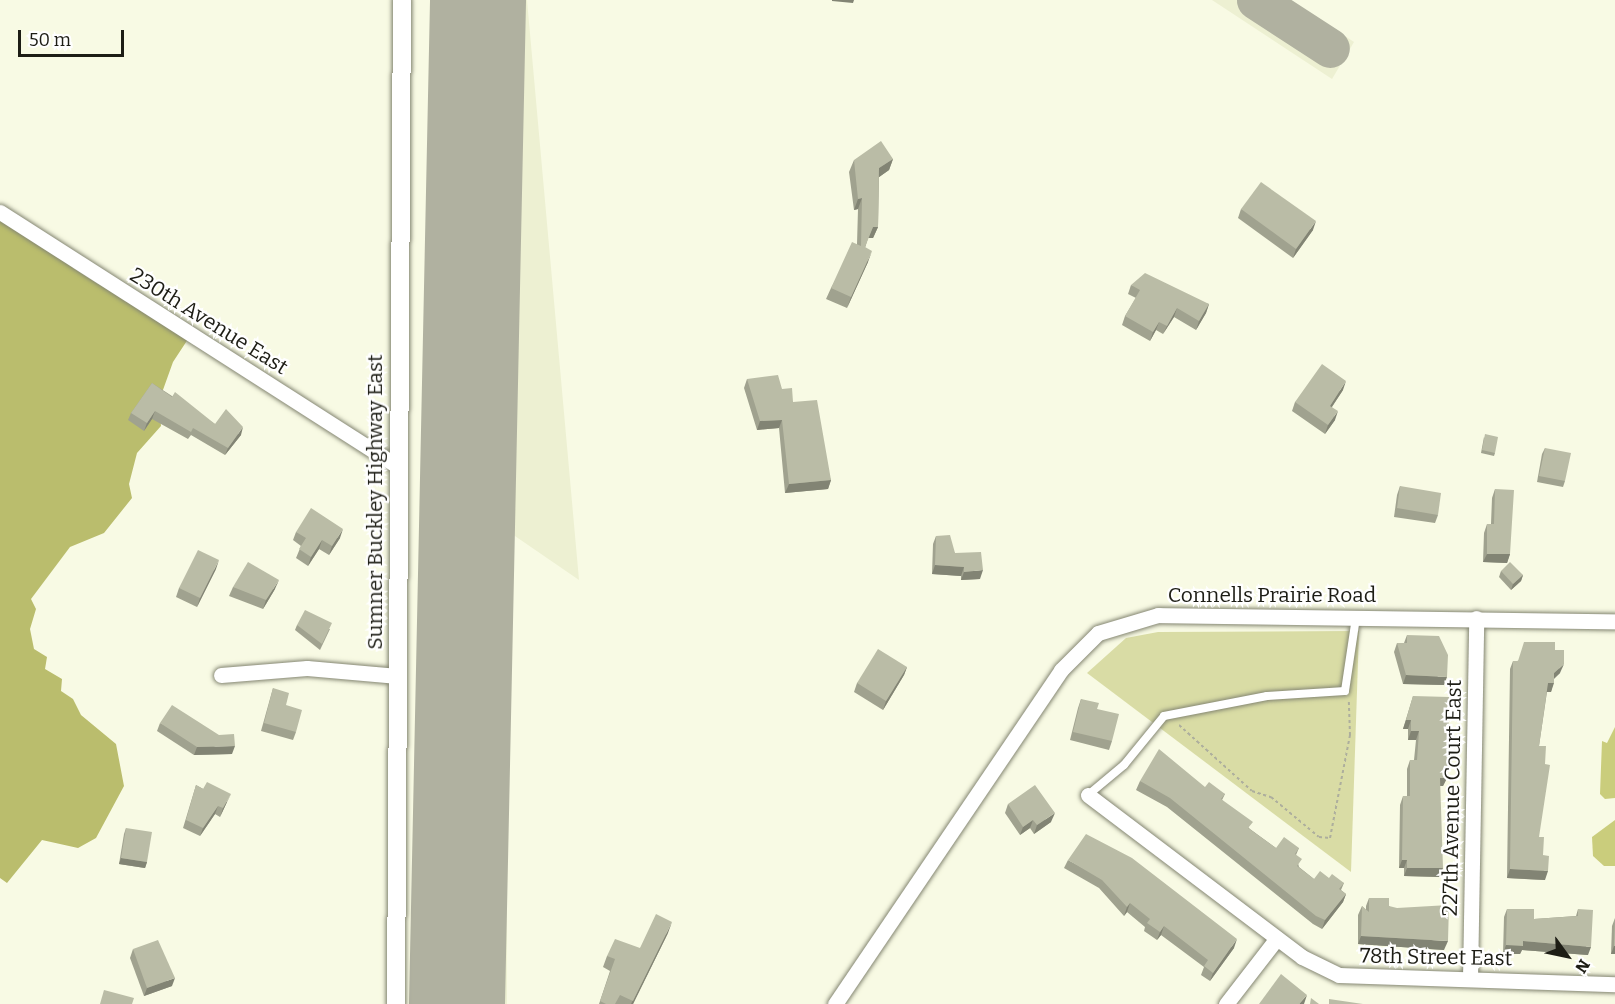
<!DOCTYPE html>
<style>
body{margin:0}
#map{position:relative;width:1615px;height:1004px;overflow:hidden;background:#f8fae4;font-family:Bitter,serif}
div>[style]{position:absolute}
.built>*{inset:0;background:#edf0d2}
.green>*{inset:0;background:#d9dca5}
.forest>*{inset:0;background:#babd6d}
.water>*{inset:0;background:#cacd7c}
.taxiway>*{height:39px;margin:-19.5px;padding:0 19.5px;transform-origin:19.5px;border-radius:19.5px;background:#b0b1a0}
.runway>*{height:96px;margin:-48px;padding:0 48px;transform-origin:48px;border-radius:48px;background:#b0b1a0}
.path>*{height:2px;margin-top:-1px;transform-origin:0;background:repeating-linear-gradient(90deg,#adae9d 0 3px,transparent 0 6px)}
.roads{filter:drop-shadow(0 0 2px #848672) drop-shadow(0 0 2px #848672)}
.service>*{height:8px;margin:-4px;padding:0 4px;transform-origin:4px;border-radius:4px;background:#fff}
.minor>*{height:15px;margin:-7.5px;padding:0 7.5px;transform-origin:7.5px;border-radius:7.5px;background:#fff}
.tertiary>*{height:18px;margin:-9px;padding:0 9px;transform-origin:9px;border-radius:9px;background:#fff}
.wall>*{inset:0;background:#a0a28f}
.shaded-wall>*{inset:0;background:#828474}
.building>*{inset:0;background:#babca6}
span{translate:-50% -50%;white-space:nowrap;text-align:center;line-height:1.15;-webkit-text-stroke:4.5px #fff;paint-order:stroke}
.street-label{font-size:21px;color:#1d1d15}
.north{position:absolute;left:1537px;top:926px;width:60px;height:60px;-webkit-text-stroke:4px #fff;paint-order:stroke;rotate:123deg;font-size:16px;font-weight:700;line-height:24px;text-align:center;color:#1d1d15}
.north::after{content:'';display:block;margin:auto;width:21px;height:27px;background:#1d1d15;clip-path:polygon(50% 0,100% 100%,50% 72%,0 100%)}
.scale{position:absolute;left:18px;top:30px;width:106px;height:27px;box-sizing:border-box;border:3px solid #1d1d15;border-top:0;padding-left:8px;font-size:18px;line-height:21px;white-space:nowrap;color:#1d1d15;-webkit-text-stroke:4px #fff;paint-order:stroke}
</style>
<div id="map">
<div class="built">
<div style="clip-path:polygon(469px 0,527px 0,579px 580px,506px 530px,507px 1004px,453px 1004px)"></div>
<div style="clip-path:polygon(1212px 0,1290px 0,1354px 42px,1332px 79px)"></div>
</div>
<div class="green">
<div style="clip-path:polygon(1359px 631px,1351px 872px,1087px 673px,1126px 638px,1158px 632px)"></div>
</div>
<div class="forest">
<div style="clip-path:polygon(0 220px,71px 261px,73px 268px,98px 284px,105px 283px,192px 333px,173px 362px,159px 401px,161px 426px,137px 453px,129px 484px,132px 498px,104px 533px,70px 547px,31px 599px,36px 609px,30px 629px,34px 649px,47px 657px,45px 669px,62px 679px,61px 691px,73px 699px,81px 715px,116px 744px,124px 786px,96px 838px,78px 848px,42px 840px,7px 883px,0 878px)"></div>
</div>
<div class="water">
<div style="clip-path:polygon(1615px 727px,1615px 798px,1605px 799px,1600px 794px,1602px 741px,1607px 743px)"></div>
<div style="clip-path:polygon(1615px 820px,1615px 866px,1604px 866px,1593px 856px,1592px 837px)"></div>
</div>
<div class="taxiway">
<div style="left:1256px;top:0;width:88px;rotate:33deg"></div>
</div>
<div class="runway">
<div style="left:457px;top:1004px;width:1004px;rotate:-88.8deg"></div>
</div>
<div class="path">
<div style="left:1179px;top:725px;width:98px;rotate:42.1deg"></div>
<div style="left:1252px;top:791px;width:20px;rotate:18deg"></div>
<div style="left:1271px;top:797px;width:62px;rotate:39.8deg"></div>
<div style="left:1319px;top:837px;width:11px;rotate:5deg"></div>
<div style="left:1330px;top:838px;width:105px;rotate:-79deg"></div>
<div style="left:1350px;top:735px;width:33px;rotate:-92deg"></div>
</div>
<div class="roads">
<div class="service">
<div style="left:1088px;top:795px;width:47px;rotate:-39.8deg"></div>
<div style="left:1124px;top:765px;width:63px;rotate:-50.8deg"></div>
<div style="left:1164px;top:716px;width:105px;rotate:-11deg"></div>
<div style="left:1267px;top:696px;width:78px;rotate:-3.7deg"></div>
<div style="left:1345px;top:691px;width:75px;rotate:-81.5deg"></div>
</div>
<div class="minor">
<div style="left:0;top:212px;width:470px;rotate:32.6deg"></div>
<div style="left:221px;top:675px;width:86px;rotate:-4.7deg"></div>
<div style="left:307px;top:668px;width:91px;rotate:5deg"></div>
<div style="left:1088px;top:795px;width:268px;rotate:37.1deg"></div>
<div style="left:1302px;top:957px;width:41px;rotate:25.9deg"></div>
<div style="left:1339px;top:975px;width:276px;rotate:1.9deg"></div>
<div style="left:1470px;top:978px;width:360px;rotate:-89deg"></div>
<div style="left:835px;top:1004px;width:403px;rotate:-55.9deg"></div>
<div style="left:1061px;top:670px;width:52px;rotate:-45deg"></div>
<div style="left:1098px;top:633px;width:63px;rotate:-16.7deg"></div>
<div style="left:1158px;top:615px;width:457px;rotate:0.8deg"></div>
<div style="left:1226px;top:1004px;width:83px;rotate:-52.3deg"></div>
</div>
<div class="tertiary">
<div style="left:396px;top:1004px;width:1004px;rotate:-89.66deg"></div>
</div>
</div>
<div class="wall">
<div style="clip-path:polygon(893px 159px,889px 170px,879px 177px,878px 227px,873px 238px,868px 238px,865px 248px,868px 262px,847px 308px,826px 299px,831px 288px,857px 244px,858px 209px,854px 210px,849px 172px,854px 160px)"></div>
<div style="clip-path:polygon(1241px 209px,1313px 230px,1293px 258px,1238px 218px)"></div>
<div style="clip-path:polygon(1131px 285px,1209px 304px,1206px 313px,1196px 330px,1174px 317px,1163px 334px,1156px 330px,1150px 341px,1122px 325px,1125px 316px,1136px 298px,1128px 294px)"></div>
<div style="clip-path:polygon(747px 379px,782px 389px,793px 402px,831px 480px,828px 489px,785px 493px,779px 428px,757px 430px,744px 388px)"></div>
<div style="clip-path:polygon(152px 383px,215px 424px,241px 435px,225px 455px,191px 435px,188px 439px,152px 419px,144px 431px,128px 420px,131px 413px)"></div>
<div style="clip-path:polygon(1343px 390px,1332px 407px,1335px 420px,1325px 434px,1292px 411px,1295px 402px)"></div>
<div style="clip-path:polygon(1484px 437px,1495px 453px,1494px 456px,1481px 453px)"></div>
<div style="clip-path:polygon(1545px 448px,1565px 481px,1563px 487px,1537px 482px,1542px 454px)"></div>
<div style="clip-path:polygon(1400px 486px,1438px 515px,1435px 523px,1394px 517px,1397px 495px)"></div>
<div style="clip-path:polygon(1495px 489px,1510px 554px,1507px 563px,1483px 562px,1484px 533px,1487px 524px,1491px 524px,1492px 498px)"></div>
<div style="clip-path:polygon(296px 532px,340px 538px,329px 555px,319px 549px,308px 566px,296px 558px,301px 546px,293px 540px)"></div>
<div style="clip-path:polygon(936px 536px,955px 553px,980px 579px,961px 580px,961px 576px,932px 574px,933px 544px)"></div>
<div style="clip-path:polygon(216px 569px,197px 607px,176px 597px,179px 588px)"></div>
<div style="clip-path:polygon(1501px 571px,1523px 575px,1521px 581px,1511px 590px,1499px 577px)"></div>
<div style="clip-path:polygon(233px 587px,275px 589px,263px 609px,229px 596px)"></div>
<div style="clip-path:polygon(297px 625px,330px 629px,320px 650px,295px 630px)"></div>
<div style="clip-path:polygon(1407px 635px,1444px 685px,1403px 684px,1394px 652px,1397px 643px,1404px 643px)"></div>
<div style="clip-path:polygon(1555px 650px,1560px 673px,1554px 679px,1551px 692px,1547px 692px,1539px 746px,1539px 837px,1543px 855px,1545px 880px,1507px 878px,1510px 669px,1513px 661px,1517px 661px)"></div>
<div style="clip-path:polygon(907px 667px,904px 675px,883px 710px,854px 692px,857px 683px)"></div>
<div style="clip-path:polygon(273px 688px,296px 732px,293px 740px,261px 731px)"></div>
<div style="clip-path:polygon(1413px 696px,1447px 778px,1443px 786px,1440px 786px,1440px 877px,1404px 876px,1404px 868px,1399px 868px,1400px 805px,1403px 796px,1407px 796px,1407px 769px,1410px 760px,1414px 760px,1416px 740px,1408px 740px,1408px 729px,1403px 729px)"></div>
<div style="clip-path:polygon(1081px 699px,1097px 709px,1112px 741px,1109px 750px,1070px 740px,1078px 708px)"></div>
<div style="clip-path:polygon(160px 723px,232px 754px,194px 755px,157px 731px)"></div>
<div style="clip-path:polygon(1140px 781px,1205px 787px,1225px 794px,1222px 800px,1250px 829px,1276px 848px,1299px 848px,1296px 855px,1299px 867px,1314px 879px,1329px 878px,1344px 883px,1341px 890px,1346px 894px,1343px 902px,1322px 929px,1313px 924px,1167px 807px,1136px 790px)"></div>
<div style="clip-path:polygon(196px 785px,227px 802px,220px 817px,215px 814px,200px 836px,183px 828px)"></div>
<div style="clip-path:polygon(1008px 804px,1051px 822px,1034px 834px,1030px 828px,1020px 835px,1005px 813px)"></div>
<div style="clip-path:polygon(126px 828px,147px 862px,145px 868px,119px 864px,124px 834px)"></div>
<div style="clip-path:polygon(1068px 860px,1234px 948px,1210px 981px,1201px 975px,1204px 967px,1161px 935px,1157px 940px,1144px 931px,1145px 927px,1127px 912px,1124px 916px,1099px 888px,1064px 868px)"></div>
<div style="clip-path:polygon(1369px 898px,1389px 906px,1444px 950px,1358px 944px,1358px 915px,1362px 906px,1366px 910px,1366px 906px)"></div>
<div style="clip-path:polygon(1507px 909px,1534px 919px,1576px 916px,1578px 909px,1588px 955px,1522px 950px,1520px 954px,1503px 954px,1504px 917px)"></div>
<div style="clip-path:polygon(1615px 918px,1615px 954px,1611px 954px,1612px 926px)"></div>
<div style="clip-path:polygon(668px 933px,633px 1004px,599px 1004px,610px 971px,603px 967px,607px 956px,640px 948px)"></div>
<div style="clip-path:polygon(133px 949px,172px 986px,144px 996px,130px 958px)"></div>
</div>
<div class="shaded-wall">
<div style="clip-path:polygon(832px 0,854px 0,853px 3px,832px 1px)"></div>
<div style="clip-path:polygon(893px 159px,889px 170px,875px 180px,879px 168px)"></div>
<div style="clip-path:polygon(862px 198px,858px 209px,854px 210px,858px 199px)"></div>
<div style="clip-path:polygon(1316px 221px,1313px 230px,1293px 258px,1296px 249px)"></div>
<div style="clip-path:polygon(873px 227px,878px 227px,873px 238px,868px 238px)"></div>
<div style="clip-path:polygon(872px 251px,868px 262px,847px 308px,851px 297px)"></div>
<div style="clip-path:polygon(1209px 304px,1206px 313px,1196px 330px,1199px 321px)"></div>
<div style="clip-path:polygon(1177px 308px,1174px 317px,1163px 334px,1167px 326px)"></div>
<div style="clip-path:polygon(1159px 322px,1156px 330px,1150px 341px,1153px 332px)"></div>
<div style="clip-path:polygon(1346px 381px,1343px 390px,1327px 414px,1330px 406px)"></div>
<div style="clip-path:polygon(155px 411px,152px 419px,144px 431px,147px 423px)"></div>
<div style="clip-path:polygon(1338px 411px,1335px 420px,1325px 434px,1328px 425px)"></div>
<div style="clip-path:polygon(782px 420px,779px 428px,757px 430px,760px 421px)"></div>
<div style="clip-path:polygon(243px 427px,241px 435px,225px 455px,228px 448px)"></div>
<div style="clip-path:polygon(831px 480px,828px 489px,785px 493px,789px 484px)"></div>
<div style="clip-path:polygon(343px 529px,340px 538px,329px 555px,332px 546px)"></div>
<div style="clip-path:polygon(322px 540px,319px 549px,308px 566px,311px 557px)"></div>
<div style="clip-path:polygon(1487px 554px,1510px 554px,1507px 563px,1483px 562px)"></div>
<div style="clip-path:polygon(219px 560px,216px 569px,197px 607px,200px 598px)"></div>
<div style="clip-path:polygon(935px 565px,964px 567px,961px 576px,932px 574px)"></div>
<div style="clip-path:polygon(983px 570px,980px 579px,961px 580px,964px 572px)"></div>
<div style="clip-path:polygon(1523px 575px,1521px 581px,1511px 590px,1513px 584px)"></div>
<div style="clip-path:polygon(279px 580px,275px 589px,263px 609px,266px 600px)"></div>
<div style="clip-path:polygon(1564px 664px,1560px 673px,1551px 681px,1554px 673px)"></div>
<div style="clip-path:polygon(907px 667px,904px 675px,883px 710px,886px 701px)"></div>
<div style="clip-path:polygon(1406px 675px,1447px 677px,1444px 685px,1403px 684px)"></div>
<div style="clip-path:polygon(1548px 683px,1554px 683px,1551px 692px,1545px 692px)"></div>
<div style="clip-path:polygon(1406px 720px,1411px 720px,1408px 729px,1403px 729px)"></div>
<div style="clip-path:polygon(1411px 731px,1419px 731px,1416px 740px,1408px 740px)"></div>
<div style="clip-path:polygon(235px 746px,232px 754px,194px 755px,197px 747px)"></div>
<div style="clip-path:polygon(1440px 778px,1447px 778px,1443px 786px,1437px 786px)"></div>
<div style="clip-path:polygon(231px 794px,227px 802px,220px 817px,223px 808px)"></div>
<div style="clip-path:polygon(218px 806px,215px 814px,200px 836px,203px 828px)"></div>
<div style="clip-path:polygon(1055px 813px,1051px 822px,1034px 834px,1037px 825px)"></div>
<div style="clip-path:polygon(1033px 820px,1030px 828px,1020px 835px,1023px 827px)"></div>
<div style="clip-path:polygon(121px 858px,147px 862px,145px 868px,119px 864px)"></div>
<div style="clip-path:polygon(1402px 860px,1407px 860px,1404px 868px,1399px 868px)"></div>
<div style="clip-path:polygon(1407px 868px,1443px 868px,1440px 877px,1404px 876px)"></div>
<div style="clip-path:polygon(1510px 869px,1548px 871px,1545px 880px,1507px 878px)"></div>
<div style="clip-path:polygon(1346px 894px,1343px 902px,1322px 929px,1325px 920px)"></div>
<div style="clip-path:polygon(1130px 903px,1127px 912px,1124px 916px,1127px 907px)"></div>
<div style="clip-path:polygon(672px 922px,668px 933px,633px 1004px,631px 1004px)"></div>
<div style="clip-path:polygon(1164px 926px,1161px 935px,1157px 940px,1160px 932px)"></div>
<div style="clip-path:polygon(1361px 936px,1448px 941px,1444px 950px,1358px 944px)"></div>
<div style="clip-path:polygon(1237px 939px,1234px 948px,1210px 981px,1213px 973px)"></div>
<div style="clip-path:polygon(1523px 941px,1591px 947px,1588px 955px,1522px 950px,1520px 954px,1503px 954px,1506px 945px)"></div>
<div style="clip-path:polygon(1614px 946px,1615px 946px,1615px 954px,1611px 954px)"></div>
<div style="clip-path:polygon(175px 978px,172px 986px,144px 996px,147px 988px)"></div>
<div style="clip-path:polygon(1307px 995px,1304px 1004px,1299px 1004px)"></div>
</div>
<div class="building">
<div style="clip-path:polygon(881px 141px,893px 159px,879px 168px,878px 227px,873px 227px,865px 247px,872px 251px,851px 297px,831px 288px,852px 242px,861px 246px,862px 198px,858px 199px,854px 160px)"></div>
<div style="clip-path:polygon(1261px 182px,1316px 221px,1296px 249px,1241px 209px)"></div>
<div style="clip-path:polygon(1145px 273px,1209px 304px,1199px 321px,1177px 308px,1167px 326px,1159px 322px,1153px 332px,1125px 316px,1140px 290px,1131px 285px)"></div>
<div style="clip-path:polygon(1322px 364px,1346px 381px,1330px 406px,1338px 411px,1328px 425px,1295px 402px)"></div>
<div style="clip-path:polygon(778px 375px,782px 389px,792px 388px,793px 402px,817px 400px,831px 480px,789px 484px,782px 420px,760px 421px,747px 379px)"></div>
<div style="clip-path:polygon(152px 383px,172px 397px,175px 392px,215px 424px,226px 409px,243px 427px,228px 448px,193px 428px,191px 432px,155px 411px,147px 423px,131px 413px)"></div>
<div style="clip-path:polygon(1485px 434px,1498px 437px,1495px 453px,1482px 450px)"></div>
<div style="clip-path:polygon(1545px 448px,1571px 453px,1565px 481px,1539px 476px)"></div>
<div style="clip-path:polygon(1400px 486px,1441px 493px,1438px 515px,1397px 508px)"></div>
<div style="clip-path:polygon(1495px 489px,1514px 490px,1510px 554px,1487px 554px,1487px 524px,1494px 524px)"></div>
<div style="clip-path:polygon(311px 508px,343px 529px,332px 546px,322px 540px,311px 557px,299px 549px,306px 538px,296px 532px)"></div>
<div style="clip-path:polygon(950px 535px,955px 553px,981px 552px,983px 570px,964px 572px,964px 567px,935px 565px,936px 536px)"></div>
<div style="clip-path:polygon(198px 550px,219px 560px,200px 598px,179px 588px)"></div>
<div style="clip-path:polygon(248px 562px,279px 580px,266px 600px,233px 587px)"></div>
<div style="clip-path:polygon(1510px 562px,1523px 575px,1513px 584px,1501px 571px)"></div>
<div style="clip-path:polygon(305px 610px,332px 623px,322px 644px,297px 625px)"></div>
<div style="clip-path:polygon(1407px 635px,1439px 636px,1448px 655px,1447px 677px,1406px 675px,1397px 643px,1407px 643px)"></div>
<div style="clip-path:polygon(1524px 642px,1555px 642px,1555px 650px,1564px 650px,1564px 664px,1554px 673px,1554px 683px,1548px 683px,1539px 746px,1546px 746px,1545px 764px,1550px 765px,1539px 837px,1544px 837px,1543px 855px,1549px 856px,1548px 871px,1510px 869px,1513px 661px,1518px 661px)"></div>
<div style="clip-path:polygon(878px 649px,907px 667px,886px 701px,857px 683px)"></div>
<div style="clip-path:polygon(273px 688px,289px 693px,286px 705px,302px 710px,296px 732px,264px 723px)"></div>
<div style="clip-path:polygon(1413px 696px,1449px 697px,1448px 770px,1447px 778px,1440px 778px,1443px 868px,1407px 868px,1407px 860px,1402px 860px,1403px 796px,1410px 796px,1410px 760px,1417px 760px,1419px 731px,1411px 731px,1411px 720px,1406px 720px)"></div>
<div style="clip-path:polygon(1081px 699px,1099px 703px,1097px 709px,1119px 714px,1112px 741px,1073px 732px)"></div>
<div style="clip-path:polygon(172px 705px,219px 735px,234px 734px,235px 746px,197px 747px,160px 723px)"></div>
<div style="clip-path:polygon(1159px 749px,1205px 787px,1209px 782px,1225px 794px,1221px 799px,1253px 822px,1248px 828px,1276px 848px,1284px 837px,1299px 848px,1295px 854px,1302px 859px,1297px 866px,1314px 879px,1320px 871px,1329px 878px,1332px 874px,1344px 883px,1339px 889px,1346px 894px,1325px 920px,1316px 916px,1170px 798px,1140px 781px)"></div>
<div style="clip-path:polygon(207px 782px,231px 794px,223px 808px,218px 806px,203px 828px,186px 820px,196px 785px,203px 789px)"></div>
<div style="clip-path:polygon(1035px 785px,1055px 813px,1037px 825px,1033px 820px,1023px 827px,1008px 804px)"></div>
<div style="clip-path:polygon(126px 828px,152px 832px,147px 862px,121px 858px)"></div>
<div style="clip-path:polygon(1086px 834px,1132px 858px,1237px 939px,1213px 973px,1204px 966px,1208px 960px,1164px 926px,1160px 932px,1147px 923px,1150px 919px,1130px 903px,1127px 907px,1102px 880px,1068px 860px)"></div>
<div style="clip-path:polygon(1369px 898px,1389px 898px,1389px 906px,1397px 908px,1449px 905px,1448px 941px,1361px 936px,1362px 906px,1369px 912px)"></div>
<div style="clip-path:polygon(1507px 909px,1534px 909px,1534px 919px,1578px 916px,1578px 909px,1593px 910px,1591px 947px,1523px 941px,1523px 946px,1506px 945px)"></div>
<div style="clip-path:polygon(656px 914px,672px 922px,633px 1001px,620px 995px,615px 1004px,606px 1004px,600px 1001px,615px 959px,607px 956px,615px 939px,640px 948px)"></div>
<div style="clip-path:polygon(1615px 918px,1615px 946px,1614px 946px)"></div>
<div style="clip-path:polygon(158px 940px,175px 978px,147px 988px,133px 949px)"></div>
<div style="clip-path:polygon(1281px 974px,1307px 995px,1299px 1004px,1259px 1004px)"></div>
<div style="clip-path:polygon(104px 990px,134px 998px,132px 1004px,100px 1004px)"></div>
<div style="clip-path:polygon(1311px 998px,1319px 1004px,1310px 1004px)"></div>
<div style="clip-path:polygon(1329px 999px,1363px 1004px,1329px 1004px)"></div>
</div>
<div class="street-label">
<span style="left:209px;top:321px;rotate:32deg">230th Avenue East</span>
<span style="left:375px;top:502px;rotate:-90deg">Sumner Buckley Highway East</span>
<span style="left:1272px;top:595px">Connells Prairie Road</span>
<span style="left:1452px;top:798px;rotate:-89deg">227th Avenue Court East</span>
<span style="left:1436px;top:957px;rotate:1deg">78th Street East</span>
</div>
<div class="north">N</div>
<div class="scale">50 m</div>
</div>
